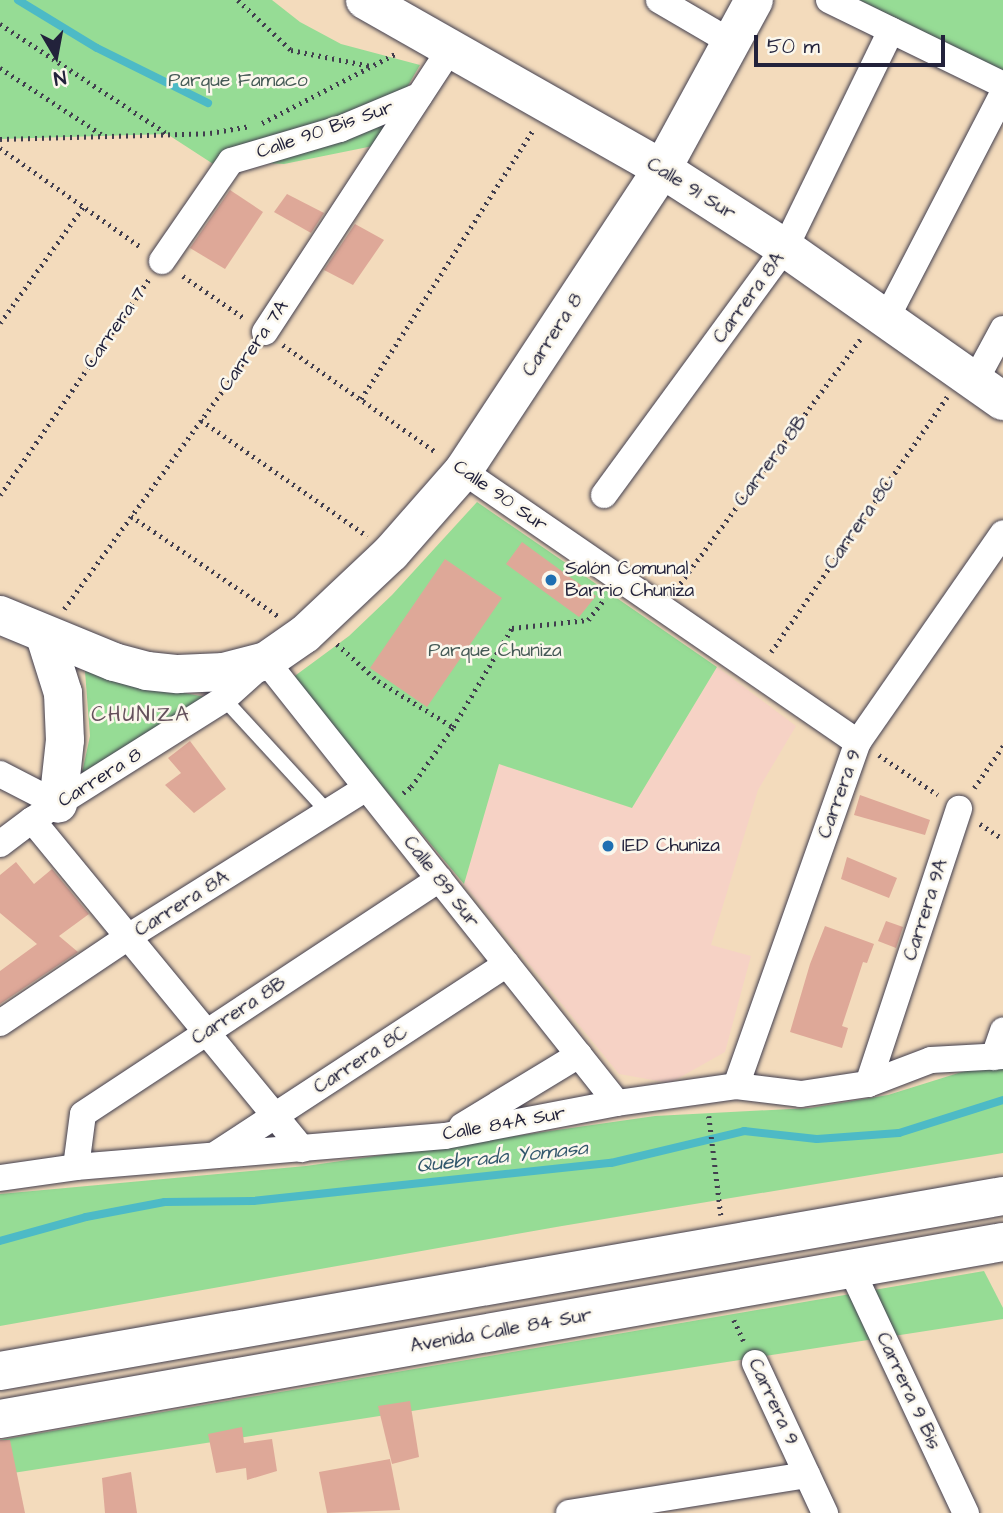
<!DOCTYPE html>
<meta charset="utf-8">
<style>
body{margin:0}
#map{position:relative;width:1003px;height:1513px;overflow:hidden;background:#f3dbbc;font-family:"Architects Daughter",sans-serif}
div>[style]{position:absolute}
.built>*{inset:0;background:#f6d2c5}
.green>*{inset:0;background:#96dc95}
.stream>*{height:8px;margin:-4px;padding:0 4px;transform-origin:4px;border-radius:4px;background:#4dbac6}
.building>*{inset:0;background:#dea898}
.path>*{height:4.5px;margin-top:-2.25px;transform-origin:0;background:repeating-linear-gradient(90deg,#413e4e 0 2px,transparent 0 7px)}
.roads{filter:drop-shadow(0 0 2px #413e4e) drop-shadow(0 0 2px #413e4e)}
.lane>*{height:14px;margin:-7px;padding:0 7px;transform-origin:7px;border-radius:7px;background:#fff}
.street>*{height:26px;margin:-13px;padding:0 13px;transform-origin:13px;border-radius:13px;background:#fff}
.secondary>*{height:38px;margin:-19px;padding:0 19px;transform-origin:19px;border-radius:19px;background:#fff}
.highway>*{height:38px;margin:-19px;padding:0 19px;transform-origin:19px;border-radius:19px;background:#fff}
.dots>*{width:19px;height:19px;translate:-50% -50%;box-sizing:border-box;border:4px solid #fbf7ec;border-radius:50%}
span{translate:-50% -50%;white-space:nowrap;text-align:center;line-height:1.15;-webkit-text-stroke:5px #fbf7ec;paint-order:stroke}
.park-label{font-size:19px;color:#455a56}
.street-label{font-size:19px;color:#22223b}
.poi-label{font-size:19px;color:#22223b}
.left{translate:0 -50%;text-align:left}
.neighbourhood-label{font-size:21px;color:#64515c;letter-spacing:2px}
.water-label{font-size:21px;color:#31576c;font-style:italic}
.north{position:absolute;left:21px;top:21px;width:70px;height:70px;-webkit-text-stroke:5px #fbf7ec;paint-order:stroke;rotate:170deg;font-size:19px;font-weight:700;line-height:28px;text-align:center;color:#22223b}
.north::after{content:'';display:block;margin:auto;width:24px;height:32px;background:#22223b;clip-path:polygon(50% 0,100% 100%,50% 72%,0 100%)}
.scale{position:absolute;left:754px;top:35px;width:191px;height:32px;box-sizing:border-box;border:4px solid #22223b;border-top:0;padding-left:9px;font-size:21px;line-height:24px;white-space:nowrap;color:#22223b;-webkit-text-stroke:5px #fbf7ec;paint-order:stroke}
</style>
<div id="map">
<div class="built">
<div style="clip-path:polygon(717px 667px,796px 726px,758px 790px,711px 945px,751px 956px,725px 1052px,670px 1083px,619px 1074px,464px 884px,499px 764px,632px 808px)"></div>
</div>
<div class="green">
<div style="clip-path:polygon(0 0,272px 0,300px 22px,341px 44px,420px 65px,373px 146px,284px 164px,231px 161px,224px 171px,167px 134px,0 139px)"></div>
<div style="clip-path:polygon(859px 0,1003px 0,1003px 71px)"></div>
<div style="clip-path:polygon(477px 502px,717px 667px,632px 808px,499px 764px,464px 884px,292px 678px,349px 636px,392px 595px)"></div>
<div style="clip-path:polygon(85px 671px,124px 682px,206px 697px,82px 773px,90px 736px)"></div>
<div style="clip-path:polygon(1003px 1069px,1003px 1153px,562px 1226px,0 1326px,0 1194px,306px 1166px,655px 1116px,810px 1108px,888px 1095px,968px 1070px)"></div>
<div style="clip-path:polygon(984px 1271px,1003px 1308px,1003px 1319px,0 1475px,0 1440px)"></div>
</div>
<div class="stream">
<div style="left:18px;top:0;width:92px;rotate:31.3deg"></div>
<div style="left:97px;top:48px;width:124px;rotate:26.4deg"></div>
<div style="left:0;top:1241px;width:89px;rotate:-15.6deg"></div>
<div style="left:86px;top:1217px;width:80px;rotate:-10.8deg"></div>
<div style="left:165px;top:1202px;width:88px;rotate:-0.7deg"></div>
<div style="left:253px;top:1201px;width:360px;rotate:-6.1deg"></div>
<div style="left:611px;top:1163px;width:137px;rotate:-13.5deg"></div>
<div style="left:744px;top:1131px;width:73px;rotate:6.3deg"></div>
<div style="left:817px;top:1139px;width:82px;rotate:-4.2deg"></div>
<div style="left:899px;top:1133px;width:109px;rotate:-17.6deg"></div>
</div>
<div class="building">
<div style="clip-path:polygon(230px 190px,263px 212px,225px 269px,190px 248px)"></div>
<div style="clip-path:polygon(287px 194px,324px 213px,311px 233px,274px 212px)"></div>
<div style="clip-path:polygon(355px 224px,384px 240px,353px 285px,324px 270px)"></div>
<div style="clip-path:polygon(522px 542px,596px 596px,579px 617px,506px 564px)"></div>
<div style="clip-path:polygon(445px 559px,502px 598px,427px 707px,370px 668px)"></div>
<div style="clip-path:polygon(190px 741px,226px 789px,194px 813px,165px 785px,181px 773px,168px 758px)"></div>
<div style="clip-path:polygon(860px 795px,930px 820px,925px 835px,854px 815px)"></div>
<div style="clip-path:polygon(847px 857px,897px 878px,889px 898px,841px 879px)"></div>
<div style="clip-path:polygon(16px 862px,34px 884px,52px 869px,89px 914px,59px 936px,78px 952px,0 1004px,0 971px,37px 944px,0 913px,0 875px)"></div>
<div style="clip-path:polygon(886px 921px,903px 927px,896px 948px,878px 941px)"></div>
<div style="clip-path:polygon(825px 926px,874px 944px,867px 963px,863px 962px,842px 1026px,848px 1028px,842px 1048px,790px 1032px,810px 964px)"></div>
<div style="clip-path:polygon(410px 1401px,419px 1457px,392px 1464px,378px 1406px)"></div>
<div style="clip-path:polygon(242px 1427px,244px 1443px,272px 1439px,277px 1471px,247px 1480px,246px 1468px,216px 1473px,208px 1434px)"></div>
<div style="clip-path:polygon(0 1440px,10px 1440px,25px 1513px,0 1513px)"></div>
<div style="clip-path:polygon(390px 1459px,400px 1510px,327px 1513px,319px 1472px)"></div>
<div style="clip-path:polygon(131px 1472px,137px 1513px,105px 1513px,102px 1478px)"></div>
</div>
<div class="path">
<div style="left:238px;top:0;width:73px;rotate:43.3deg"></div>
<div style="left:291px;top:50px;width:81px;rotate:11.4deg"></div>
<div style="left:0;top:24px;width:199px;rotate:33.3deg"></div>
<div style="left:0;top:68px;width:121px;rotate:33.2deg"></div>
<div style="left:262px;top:123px;width:152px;rotate:-27.4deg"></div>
<div style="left:0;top:139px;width:210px;rotate:-1.6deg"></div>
<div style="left:210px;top:133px;width:41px;rotate:-9.9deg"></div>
<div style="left:0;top:148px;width:172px;rotate:35.1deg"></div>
<div style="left:183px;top:276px;width:74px;rotate:34.5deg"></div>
<div style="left:0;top:323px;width:143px;rotate:-54.4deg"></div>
<div style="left:283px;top:345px;width:188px;rotate:35deg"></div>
<div style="left:361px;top:399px;width:321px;rotate:-57.4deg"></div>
<div style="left:201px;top:420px;width:203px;rotate:34.9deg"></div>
<div style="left:0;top:495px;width:262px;rotate:-55.4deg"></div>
<div style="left:131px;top:516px;width:178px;rotate:34.2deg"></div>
<div style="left:676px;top:589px;width:313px;rotate:-53.6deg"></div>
<div style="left:64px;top:609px;width:320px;rotate:-54deg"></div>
<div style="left:337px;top:644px;width:55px;rotate:42.1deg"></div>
<div style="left:378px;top:681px;width:88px;rotate:31.5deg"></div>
<div style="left:771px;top:652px;width:310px;rotate:-55.4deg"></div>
<div style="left:879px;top:755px;width:71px;rotate:34.1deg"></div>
<div style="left:974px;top:788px;width:51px;rotate:-55.4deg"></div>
<div style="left:403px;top:793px;width:10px;rotate:-37deg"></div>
<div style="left:411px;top:787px;width:73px;rotate:-55deg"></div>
<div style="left:453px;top:727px;width:115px;rotate:-59.2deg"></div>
<div style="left:512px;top:628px;width:76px;rotate:-6deg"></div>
<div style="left:588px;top:620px;width:28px;rotate:-52deg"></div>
<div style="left:980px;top:824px;width:27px;rotate:33deg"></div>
<div style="left:709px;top:1116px;width:100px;rotate:83.1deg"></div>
<div style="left:734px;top:1320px;width:23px;rotate:65deg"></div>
</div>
<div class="roads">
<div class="lane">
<div style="left:224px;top:699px;width:154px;rotate:47.4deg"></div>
</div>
<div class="street">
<div style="left:659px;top:0;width:83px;rotate:30.3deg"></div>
<div style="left:829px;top:0;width:194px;rotate:26deg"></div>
<div style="left:162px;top:261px;width:121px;rotate:-55.4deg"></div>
<div style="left:231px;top:161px;width:114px;rotate:-16.4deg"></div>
<div style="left:340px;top:129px;width:86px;rotate:-22.7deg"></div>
<div style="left:886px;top:319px;width:254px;rotate:-62.6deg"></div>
<div style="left:265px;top:332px;width:339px;rotate:-56.8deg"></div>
<div style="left:975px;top:381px;width:59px;rotate:-61.7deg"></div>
<div style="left:463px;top:471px;width:479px;rotate:34.5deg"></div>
<div style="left:604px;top:495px;width:306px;rotate:-53.8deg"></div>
<div style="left:785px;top:248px;width:242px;rotate:-64deg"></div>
<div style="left:0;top:774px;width:65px;rotate:27.3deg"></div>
<div style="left:32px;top:820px;width:426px;rotate:50.6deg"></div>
<div style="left:0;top:844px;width:40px;rotate:-37deg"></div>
<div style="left:32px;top:820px;width:227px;rotate:-32.2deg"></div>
<div style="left:224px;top:699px;width:57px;rotate:-42.1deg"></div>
<div style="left:266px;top:661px;width:564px;rotate:51.55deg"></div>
<div style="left:0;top:1023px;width:154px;rotate:-33.9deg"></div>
<div style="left:128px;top:937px;width:281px;rotate:-32deg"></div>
<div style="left:994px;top:1057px;width:28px;rotate:-71deg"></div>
<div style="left:868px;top:1084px;width:290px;rotate:-71.7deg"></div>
<div style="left:736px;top:1086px;width:365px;rotate:-70.5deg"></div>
<div style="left:858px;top:742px;width:254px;rotate:-55.2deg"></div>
<div style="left:462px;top:1126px;width:137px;rotate:-31.3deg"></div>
<div style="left:218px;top:1153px;width:345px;rotate:-33.2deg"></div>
<div style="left:76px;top:1167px;width:53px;rotate:-82.5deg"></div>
<div style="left:83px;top:1114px;width:427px;rotate:-33.4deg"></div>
<div style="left:0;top:1178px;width:77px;rotate:-8.2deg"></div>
<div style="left:76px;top:1167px;width:370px;rotate:-4.8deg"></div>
<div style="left:445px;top:1136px;width:175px;rotate:-10.9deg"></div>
<div style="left:617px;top:1103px;width:120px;rotate:-8.1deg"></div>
<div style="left:736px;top:1086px;width:65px;rotate:7deg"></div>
<div style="left:801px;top:1094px;width:68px;rotate:-8.5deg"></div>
<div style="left:868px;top:1084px;width:67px;rotate:-20.9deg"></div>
<div style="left:931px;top:1060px;width:72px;rotate:-3.2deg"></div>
<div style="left:851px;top:1269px;width:270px;rotate:64.8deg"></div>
<div style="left:755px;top:1363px;width:166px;rotate:65deg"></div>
<div style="left:569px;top:1513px;width:241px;rotate:-9.1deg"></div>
</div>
<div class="secondary">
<div style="left:365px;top:0;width:342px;rotate:29.6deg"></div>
<div style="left:662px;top:169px;width:146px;rotate:32.7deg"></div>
<div style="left:785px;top:248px;width:266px;rotate:35.1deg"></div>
<div style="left:0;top:615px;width:123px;rotate:22.4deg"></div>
<div style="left:114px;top:662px;width:34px;rotate:15deg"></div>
<div style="left:147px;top:671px;width:31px;rotate:6deg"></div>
<div style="left:178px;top:674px;width:46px;rotate:-2.5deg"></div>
<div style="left:224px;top:672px;width:43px;rotate:-14.7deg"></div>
<div style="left:266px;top:661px;width:47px;rotate:-34.7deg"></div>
<div style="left:305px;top:634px;width:118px;rotate:-43.3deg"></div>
<div style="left:391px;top:553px;width:109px;rotate:-48.7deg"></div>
<div style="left:463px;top:471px;width:362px;rotate:-56.6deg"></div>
<div style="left:662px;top:169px;width:192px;rotate:-61.4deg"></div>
<div style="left:45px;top:636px;width:60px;rotate:72.5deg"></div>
<div style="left:63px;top:693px;width:47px;rotate:87.6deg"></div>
<div style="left:65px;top:740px;width:64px;rotate:96.2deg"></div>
</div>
<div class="highway">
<div style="left:0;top:1371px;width:1018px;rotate:-9.9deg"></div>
<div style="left:0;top:1419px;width:1018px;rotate:-10.01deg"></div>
</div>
</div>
<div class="dots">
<div style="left:551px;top:580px;background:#1f6fb2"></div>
<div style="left:608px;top:846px;background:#1f6fb2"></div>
</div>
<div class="park-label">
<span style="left:238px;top:81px">Parque Famaco</span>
<span style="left:495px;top:651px">Parque Chuniza</span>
</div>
<div class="street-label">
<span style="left:325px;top:130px;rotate:-19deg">Calle 90 Bis Sur</span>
<span style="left:691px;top:189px;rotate:32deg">Calle 91 Sur</span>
<span style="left:749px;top:298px;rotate:-54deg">Carrera 8A</span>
<span style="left:115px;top:328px;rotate:-55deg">Carrera 7</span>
<span style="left:553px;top:335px;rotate:-57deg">Carrera 8</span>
<span style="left:254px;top:346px;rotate:-55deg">Carrera 7A</span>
<span style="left:771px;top:461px;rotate:-53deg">Carrera 8B</span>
<span style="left:500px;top:496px;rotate:35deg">Calle 90 Sur</span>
<span style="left:860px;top:523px;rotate:-55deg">Carrera 8C</span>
<span style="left:100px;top:778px;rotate:-32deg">Carrera 8</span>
<span style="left:840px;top:794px;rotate:-70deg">Carrera 9</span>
<span style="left:441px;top:882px;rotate:52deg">Calle 89 Sur</span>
<span style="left:182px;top:904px;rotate:-32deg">Carrera 8A</span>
<span style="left:926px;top:910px;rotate:-72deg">Carrera 9A</span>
<span style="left:239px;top:1011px;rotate:-33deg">Carrera 8B</span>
<span style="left:361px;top:1060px;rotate:-33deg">Carrera 8C</span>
<span style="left:504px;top:1124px;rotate:-10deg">Calle 84A Sur</span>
<span style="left:501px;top:1331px;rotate:-10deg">Avenida Calle 84 Sur</span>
<span style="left:908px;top:1391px;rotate:65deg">Carrera 9 Bis</span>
<span style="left:773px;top:1402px;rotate:65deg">Carrera 9</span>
</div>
<div class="poi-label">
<span class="left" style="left:565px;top:580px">Salón Comunal<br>Barrio Chuniza</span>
<span class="left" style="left:622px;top:846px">IED Chuniza</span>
</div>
<div class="neighbourhood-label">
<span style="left:141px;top:715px">CHUNIZA</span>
</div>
<div class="water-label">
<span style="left:502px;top:1157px;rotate:-6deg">Quebrada Yomasa</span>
</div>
<div class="north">N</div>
<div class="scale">50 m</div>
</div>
